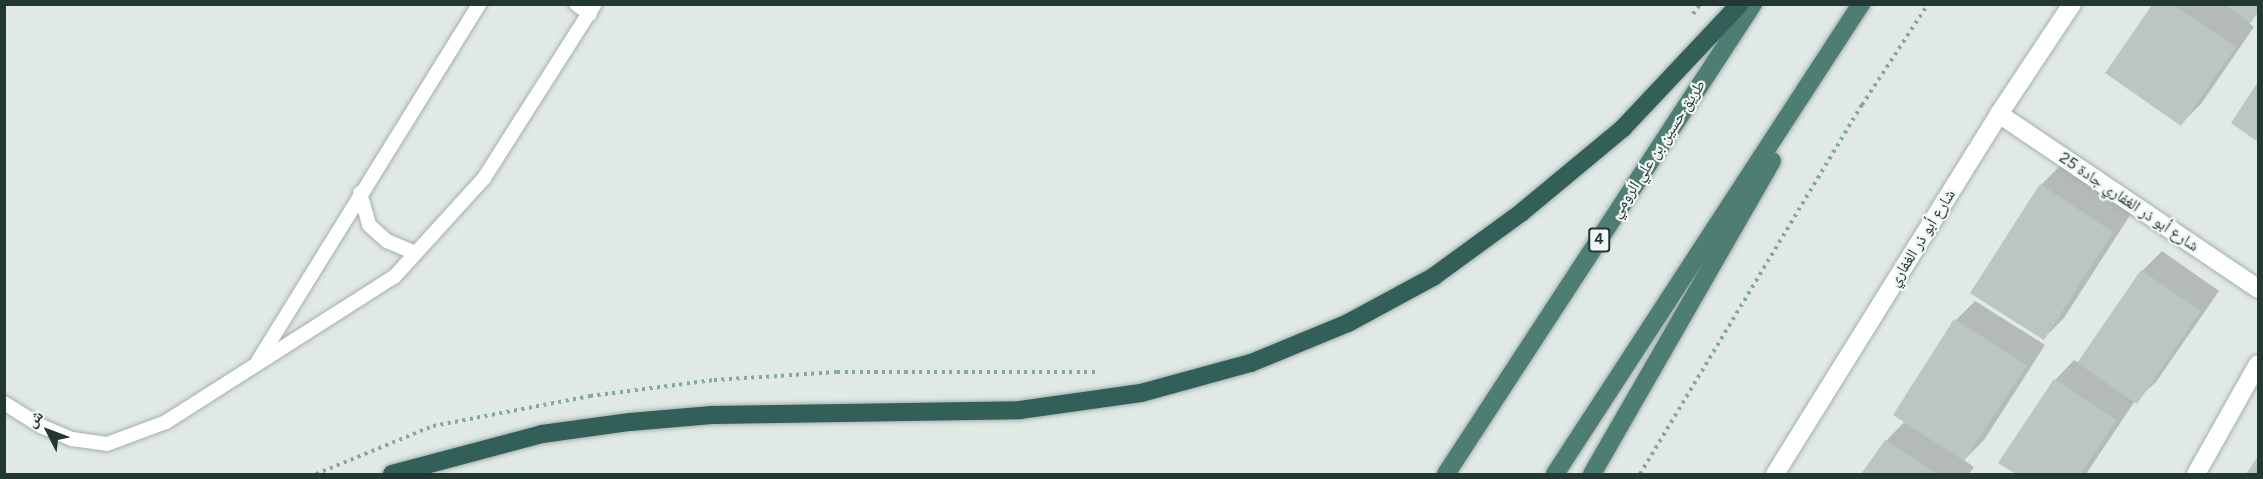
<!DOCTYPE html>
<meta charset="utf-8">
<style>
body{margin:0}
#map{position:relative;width:2263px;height:479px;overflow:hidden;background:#e0e9e6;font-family:Figtree,"Noto Naskh Arabic",sans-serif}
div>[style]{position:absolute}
.shadow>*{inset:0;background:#0003}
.building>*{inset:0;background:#b9c6c2}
.path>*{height:4px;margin-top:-2px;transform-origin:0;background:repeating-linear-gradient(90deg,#84a99f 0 3px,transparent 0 7.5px)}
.roads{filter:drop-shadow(0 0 2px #a4b0ad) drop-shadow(0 0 2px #a4b0ad)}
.service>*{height:14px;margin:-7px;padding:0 7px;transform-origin:7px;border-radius:7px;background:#fff}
.minor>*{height:18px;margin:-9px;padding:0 9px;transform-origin:9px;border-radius:9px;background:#fff}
.trunk>*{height:18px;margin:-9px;padding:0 9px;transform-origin:9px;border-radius:9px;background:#4e7d74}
.motorway>*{height:18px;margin:-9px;padding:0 9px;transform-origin:9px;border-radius:9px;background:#326059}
span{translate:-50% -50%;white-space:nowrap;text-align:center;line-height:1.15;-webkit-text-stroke:4.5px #f0f6f3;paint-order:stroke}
.shield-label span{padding:2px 4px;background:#f0f6f3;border:2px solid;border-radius:4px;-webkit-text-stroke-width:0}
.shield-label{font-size:15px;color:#233833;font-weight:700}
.street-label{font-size:16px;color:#233833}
.frame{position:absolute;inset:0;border:6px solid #233833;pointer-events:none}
.north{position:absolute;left:18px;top:401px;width:60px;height:60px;-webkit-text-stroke:4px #f0f6f3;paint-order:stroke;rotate:312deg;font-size:16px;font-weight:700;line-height:24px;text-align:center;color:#233833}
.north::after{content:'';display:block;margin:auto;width:21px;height:27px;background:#233833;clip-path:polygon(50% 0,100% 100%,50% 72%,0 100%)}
</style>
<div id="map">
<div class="shadow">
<div style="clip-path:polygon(2154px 4px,2258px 4px,2258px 13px,2249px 23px,2254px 27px,2201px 104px,2181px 124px,2107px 73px)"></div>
<div style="clip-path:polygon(2258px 85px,2258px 140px,2233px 122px)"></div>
<div style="clip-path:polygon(2060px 166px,2132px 212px,2064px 318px,2044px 338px,2041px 185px)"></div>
<div style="clip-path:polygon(2162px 251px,2219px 291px,2156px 382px,2135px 401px,2086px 474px,2019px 474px,2000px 462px,2055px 380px,2074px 360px,2079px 363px,2142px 271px)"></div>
<div style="clip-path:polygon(1975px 301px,2045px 345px,1984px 440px,1964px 460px,1974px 467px,1969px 474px,1863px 474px,1886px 441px,1905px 421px,1956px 320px)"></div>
</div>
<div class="building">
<div style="clip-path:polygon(2223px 4px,2258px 4px,2258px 11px,2251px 23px)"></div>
<div style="clip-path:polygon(2152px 5px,2174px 5px,2236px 47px,2181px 126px,2105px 73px)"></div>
<div style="clip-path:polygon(2258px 82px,2258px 142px,2231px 123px)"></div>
<div style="clip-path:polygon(2040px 184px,2113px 232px,2044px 340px,1970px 293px)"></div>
<div style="clip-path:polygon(2141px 270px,2201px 311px,2137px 404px,2077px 363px)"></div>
<div style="clip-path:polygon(1954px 319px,2027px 365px,1964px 461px,1893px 415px)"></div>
<div style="clip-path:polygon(2054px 379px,2117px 420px,2081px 474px,2016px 474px,1998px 463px)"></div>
<div style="clip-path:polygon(1885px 440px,1937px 474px,1861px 474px)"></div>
<div style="clip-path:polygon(2258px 456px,2258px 474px,2246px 474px)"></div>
</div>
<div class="path">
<div style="left:1693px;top:14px;width:12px;rotate:-55deg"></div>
<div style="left:316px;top:474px;width:126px;rotate:-22.3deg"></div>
<div style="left:433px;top:426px;width:160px;rotate:-10.8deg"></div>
<div style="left:590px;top:396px;width:125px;rotate:-7.4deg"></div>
<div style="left:714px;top:380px;width:123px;rotate:-3.7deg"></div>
<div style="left:837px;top:372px;width:258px"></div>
<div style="left:1640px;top:474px;width:431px;rotate:-59deg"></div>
<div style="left:1862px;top:105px;width:121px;rotate:-56.8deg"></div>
</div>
<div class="roads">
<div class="service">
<div style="left:576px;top:4px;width:17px;rotate:36deg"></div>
<div style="left:360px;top:193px;width:33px;rotate:74deg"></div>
<div style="left:369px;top:225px;width:24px;rotate:42deg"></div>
<div style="left:387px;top:241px;width:30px;rotate:23deg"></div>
<div style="left:258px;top:361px;width:420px;rotate:-58.2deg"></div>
<div style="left:4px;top:403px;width:44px;rotate:31.9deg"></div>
<div style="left:41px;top:426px;width:34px;rotate:23deg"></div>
<div style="left:72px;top:439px;width:35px;rotate:8deg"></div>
<div style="left:107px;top:444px;width:63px;rotate:-20.4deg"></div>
<div style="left:166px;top:422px;width:270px;rotate:-32.5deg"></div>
<div style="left:394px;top:277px;width:134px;rotate:-47.7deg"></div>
<div style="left:484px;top:178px;width:206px;rotate:-57.5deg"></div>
</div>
<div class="minor">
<div style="left:1999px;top:114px;width:313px;rotate:34deg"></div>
<div style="left:1775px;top:474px;width:424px;rotate:-58.1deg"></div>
<div style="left:1999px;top:114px;width:132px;rotate:-56.4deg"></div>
<div style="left:2196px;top:474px;width:126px;rotate:-60.6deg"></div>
</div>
<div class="trunk">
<div style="left:1446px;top:474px;width:561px;rotate:-56.85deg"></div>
<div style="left:1555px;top:474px;width:561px;rotate:-56.93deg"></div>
<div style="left:1592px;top:474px;width:361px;rotate:-60.1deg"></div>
</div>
<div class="motorway">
<div style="left:392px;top:474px;width:155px;rotate:-14.9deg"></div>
<div style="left:542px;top:434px;width:89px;rotate:-7.8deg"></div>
<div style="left:630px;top:422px;width:82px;rotate:-4.9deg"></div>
<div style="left:712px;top:415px;width:308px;rotate:-0.9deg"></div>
<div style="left:1020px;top:410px;width:122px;rotate:-8deg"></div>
<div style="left:1141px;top:393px;width:114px;rotate:-15.3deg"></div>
<div style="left:1251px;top:363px;width:105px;rotate:-22.4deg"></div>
<div style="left:1348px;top:323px;width:97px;rotate:-28.4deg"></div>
<div style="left:1433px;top:277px;width:110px;rotate:-36.1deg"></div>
<div style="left:1522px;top:212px;width:131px;rotate:-39.7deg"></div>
<div style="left:1623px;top:128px;width:170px;rotate:-46.7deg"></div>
</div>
</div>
<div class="shield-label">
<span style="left:1599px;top:240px">4</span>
</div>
<div class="street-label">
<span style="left:1658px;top:149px;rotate:-57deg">طريق حسين بن علي الرومي</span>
<span style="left:2129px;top:202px;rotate:34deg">شارع أبو ذر الغفاري جادة 25</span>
<span style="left:1922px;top:238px;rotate:-58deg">شارع أبو ذر الغفاري</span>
</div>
<div class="frame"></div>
<div class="north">ش</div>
</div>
